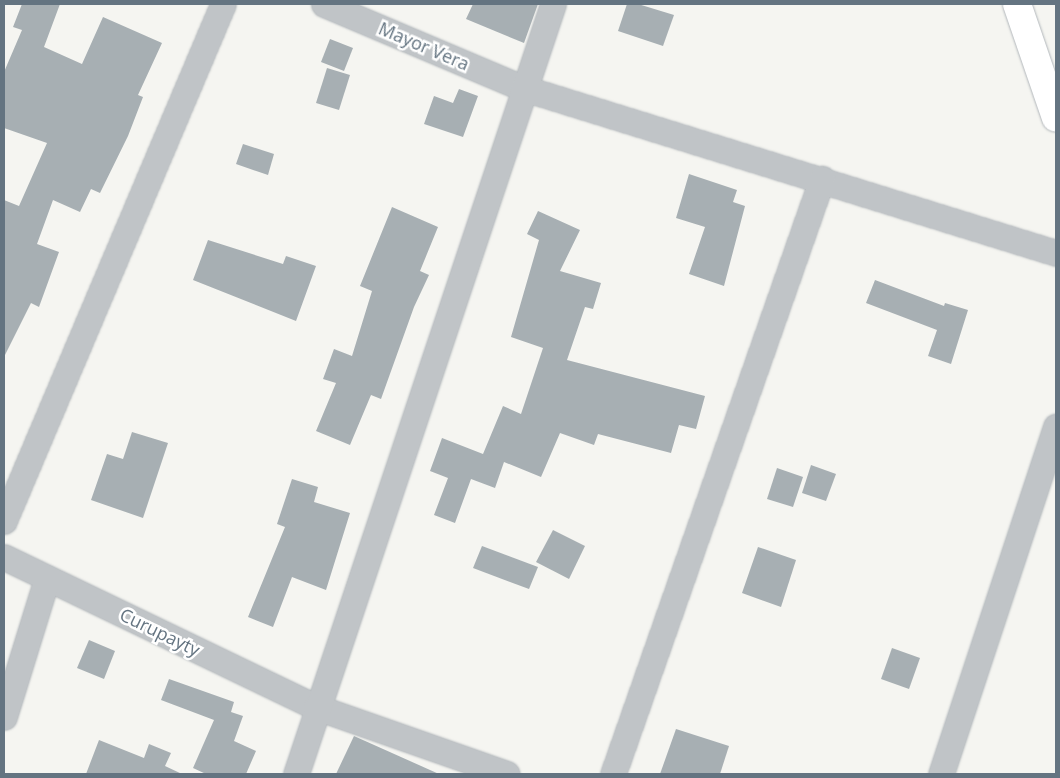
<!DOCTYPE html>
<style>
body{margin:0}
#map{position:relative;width:1060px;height:778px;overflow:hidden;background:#f5f5f1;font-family:"Open Sans",sans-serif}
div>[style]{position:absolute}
.building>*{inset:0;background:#a7afb3}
.roads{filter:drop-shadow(0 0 1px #b2b7bb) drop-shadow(0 0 1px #b2b7bb)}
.street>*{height:25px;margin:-12.5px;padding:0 12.5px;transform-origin:12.5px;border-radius:12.5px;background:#c0c4c7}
.secondary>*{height:28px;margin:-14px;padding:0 14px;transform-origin:14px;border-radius:14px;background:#fff}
span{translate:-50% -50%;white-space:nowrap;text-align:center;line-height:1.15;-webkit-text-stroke:5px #fff;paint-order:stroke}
.street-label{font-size:18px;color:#647481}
.frame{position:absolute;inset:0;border:5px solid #647481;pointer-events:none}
</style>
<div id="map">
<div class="building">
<div style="clip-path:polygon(22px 4px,60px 4px,44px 47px,82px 64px,103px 17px,162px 43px,138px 95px,143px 97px,128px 136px,100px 193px,91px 189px,80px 212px,53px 200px,37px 244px,59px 252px,39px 307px,31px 303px,4px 357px,4px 200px,19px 206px,47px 143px,4px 128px,4px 72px,22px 30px,13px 27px)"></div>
<div style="clip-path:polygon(473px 4px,538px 4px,524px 43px,466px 19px)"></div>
<div style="clip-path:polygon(627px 4px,638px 4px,674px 15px,663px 46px,618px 31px)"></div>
<div style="clip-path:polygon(330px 39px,353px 48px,344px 71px,321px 62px)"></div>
<div style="clip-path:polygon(327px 68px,350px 75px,339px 110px,316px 103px)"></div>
<div style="clip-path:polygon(459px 89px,478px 96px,463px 137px,424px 124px,434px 96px,453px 103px)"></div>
<div style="clip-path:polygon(243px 144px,274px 154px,268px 175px,236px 164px)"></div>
<div style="clip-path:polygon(689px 174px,737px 190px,733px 202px,745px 206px,724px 286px,689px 274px,705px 227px,676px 218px)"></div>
<div style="clip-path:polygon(392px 207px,438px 227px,420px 271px,429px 275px,414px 307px,381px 399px,371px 395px,350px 445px,316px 431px,336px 383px,323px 379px,334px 349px,352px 356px,372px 291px,360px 286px)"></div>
<div style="clip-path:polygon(538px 211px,580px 230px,560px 271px,601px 283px,593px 309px,585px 307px,567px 360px,705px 396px,696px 429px,679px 425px,671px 453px,598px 434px,594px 445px,560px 433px,541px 477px,504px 462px,495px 488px,471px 479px,455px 523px,434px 515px,448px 478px,430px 471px,442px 438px,483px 454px,503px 406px,521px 414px,543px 348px,511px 337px,539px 240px,527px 234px)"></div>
<div style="clip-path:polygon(208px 240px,283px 264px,286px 256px,316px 266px,296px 321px,193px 280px)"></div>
<div style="clip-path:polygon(875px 280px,944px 306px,945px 303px,968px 310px,951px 364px,928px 356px,937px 330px,866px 303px)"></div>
<div style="clip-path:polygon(132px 432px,168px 443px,143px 518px,91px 500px,107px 454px,123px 459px)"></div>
<div style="clip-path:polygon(811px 465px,836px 474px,826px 501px,802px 493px)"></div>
<div style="clip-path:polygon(777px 468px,803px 477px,793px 507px,767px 499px)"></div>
<div style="clip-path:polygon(292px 479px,318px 487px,314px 502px,350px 513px,326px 590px,292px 577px,273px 627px,248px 617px,285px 527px,277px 524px)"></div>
<div style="clip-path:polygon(553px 530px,585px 546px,569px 579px,536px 562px)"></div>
<div style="clip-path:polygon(482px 546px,538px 567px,529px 589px,473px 568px)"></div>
<div style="clip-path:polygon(758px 547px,796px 560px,781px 607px,742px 593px)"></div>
<div style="clip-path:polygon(89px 640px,115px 651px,104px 679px,77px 668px)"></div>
<div style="clip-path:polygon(892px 648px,920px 658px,909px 689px,881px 679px)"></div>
<div style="clip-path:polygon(169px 679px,234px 702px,231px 712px,243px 716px,234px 741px,256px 751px,246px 774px,206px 774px,193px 768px,214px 720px,161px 700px)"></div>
<div style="clip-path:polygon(676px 729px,729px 746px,720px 774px,660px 774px)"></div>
<div style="clip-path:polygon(354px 736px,439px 774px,336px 774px)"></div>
<div style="clip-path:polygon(99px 740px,144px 758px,149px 744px,171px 753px,165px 766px,182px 774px,86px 774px)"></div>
</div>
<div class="roads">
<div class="street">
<div style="left:324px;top:4px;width:216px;rotate:22.9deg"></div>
<div style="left:523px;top:88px;width:558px;rotate:17.2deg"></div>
<div style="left:4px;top:521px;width:561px;rotate:-67.04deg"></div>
<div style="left:4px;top:557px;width:346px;rotate:25.7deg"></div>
<div style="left:316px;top:707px;width:202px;rotate:19.3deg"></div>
<div style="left:4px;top:717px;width:145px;rotate:-72.8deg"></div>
<div style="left:296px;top:774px;width:812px;rotate:-71.54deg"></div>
<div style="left:613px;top:774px;width:631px;rotate:-70.65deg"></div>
<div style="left:941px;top:774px;width:366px;rotate:-71.7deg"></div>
</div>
<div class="secondary">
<div style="left:1017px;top:4px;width:120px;rotate:71.1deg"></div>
</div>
</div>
<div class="street-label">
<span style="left:424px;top:46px;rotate:23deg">Mayor Vera</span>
<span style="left:160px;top:632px;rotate:26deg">Curupayty</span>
</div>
<div class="frame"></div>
</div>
